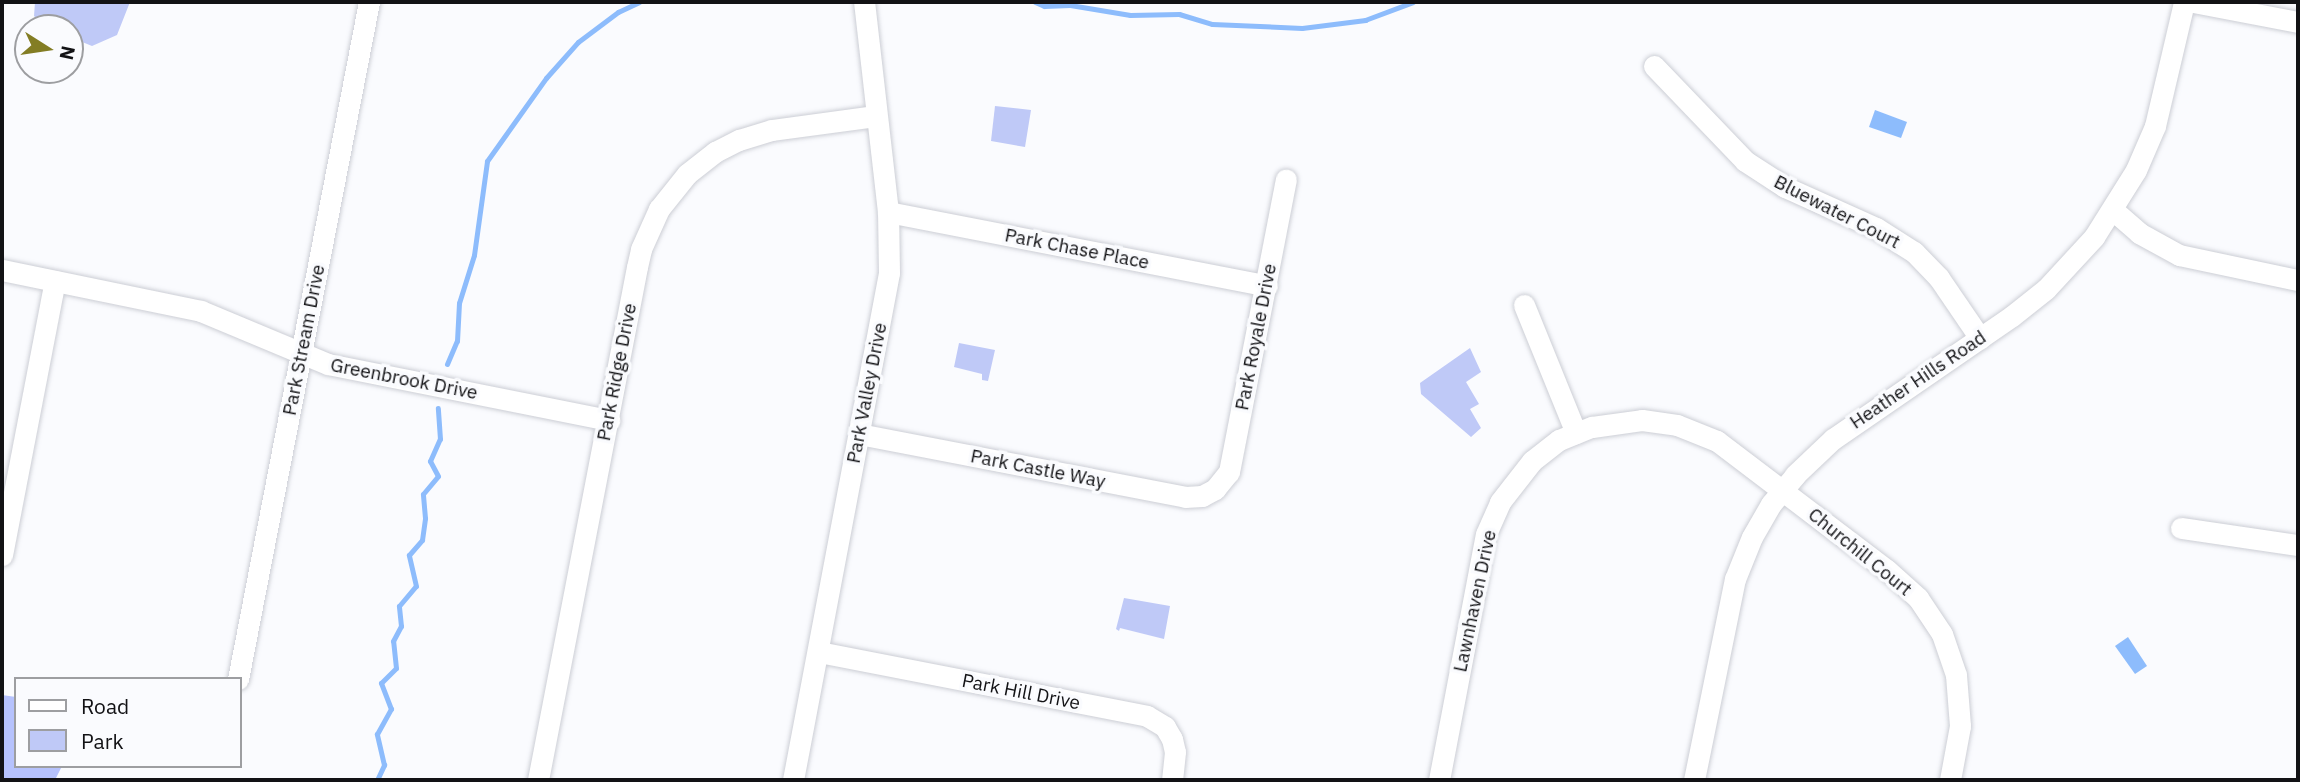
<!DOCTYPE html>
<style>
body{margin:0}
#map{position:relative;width:2300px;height:782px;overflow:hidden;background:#fafbfe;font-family:"IBM Plex Sans",sans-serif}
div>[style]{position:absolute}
.green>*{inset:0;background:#bfc9f7}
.forest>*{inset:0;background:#b6c2fd}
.water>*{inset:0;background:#8dbcfc}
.stream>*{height:5px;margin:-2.5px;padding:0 2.5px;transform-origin:2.5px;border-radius:2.5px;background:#8dbcfc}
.roads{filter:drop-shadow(0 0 2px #ccced5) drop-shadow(0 0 2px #ccced5)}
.minor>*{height:21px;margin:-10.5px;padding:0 10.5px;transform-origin:10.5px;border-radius:10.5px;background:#fff}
span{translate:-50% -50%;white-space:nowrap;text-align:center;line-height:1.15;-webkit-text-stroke:7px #fafbfe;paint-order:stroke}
.street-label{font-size:19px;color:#121215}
.frame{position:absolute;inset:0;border:4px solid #121215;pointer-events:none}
.legend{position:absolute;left:14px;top:677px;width:228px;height:91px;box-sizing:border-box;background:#fafbfe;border:2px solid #9d9ea1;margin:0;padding:9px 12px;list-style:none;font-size:21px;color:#121215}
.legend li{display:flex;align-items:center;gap:14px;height:35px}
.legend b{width:35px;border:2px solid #9d9ea1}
.north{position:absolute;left:14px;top:14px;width:70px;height:70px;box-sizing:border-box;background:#fafbfe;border:2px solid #9d9ea1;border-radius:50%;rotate:102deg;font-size:19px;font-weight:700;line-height:28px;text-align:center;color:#121215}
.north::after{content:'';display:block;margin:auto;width:24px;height:32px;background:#837d24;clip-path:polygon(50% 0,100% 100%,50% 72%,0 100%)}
</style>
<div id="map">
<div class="green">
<div style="clip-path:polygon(35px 2px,130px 2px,117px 35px,92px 46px,70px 37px,70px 28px,47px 28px,34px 16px)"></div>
<div style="clip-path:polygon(995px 106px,1031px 110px,1025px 147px,991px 141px)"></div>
<div style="clip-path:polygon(959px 343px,995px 350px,988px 381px,982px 380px,982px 374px,954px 367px)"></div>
<div style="clip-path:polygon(1470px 348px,1481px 372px,1466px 382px,1479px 404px,1470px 409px,1481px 428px,1471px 437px,1421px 394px,1420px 383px)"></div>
<div style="clip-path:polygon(1124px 598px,1170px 606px,1164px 639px,1120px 628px,1119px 631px,1116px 629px)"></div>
</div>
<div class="forest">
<div style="clip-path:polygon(2px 695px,16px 697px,16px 766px,62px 766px,55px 780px,2px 780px)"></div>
</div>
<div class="water">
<div style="clip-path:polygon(1875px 110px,1907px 122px,1901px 138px,1869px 127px)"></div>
<div style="clip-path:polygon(2128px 637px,2147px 666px,2135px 674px,2115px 646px)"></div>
</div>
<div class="stream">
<div style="left:1035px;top:2px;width:10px;rotate:24deg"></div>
<div style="left:1044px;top:6px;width:26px;rotate:-2deg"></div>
<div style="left:1070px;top:5px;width:61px;rotate:9.5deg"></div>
<div style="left:1130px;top:15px;width:49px;rotate:-1.2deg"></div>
<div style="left:1179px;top:14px;width:34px;rotate:17deg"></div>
<div style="left:1212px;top:24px;width:90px;rotate:2.5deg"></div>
<div style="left:1302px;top:28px;width:64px;rotate:-7.2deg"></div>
<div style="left:1365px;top:20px;width:51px;rotate:-20.6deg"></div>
<div style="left:447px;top:364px;width:25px;rotate:-67deg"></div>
<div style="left:457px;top:341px;width:38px;rotate:-87deg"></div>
<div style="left:459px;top:303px;width:50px;rotate:-72.6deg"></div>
<div style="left:474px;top:255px;width:95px;rotate:-82.1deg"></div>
<div style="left:487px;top:161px;width:102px;rotate:-54.6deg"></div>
<div style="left:546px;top:78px;width:48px;rotate:-48.4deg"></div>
<div style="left:578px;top:42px;width:50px;rotate:-36.9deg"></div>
<div style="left:618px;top:12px;width:23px;rotate:-25deg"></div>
<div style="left:377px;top:780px;width:17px;rotate:-65deg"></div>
<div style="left:384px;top:765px;width:32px;rotate:-103deg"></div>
<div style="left:377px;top:734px;width:29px;rotate:-61deg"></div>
<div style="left:391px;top:709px;width:28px;rotate:-111deg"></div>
<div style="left:381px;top:683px;width:21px;rotate:-45deg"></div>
<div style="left:396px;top:668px;width:27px;rotate:-96deg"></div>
<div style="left:393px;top:641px;width:17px;rotate:-62deg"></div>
<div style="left:401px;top:626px;width:20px;rotate:-96deg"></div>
<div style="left:399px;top:606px;width:26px;rotate:-50deg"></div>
<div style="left:416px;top:586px;width:32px;rotate:-103deg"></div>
<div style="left:409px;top:555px;width:20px;rotate:-49deg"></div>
<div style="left:422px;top:540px;width:22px;rotate:-82deg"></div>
<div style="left:425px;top:518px;width:24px;rotate:-95deg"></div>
<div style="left:423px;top:494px;width:23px;rotate:-50deg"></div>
<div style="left:438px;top:476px;width:17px;rotate:-118deg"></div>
<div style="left:430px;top:461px;width:24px;rotate:-66deg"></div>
<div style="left:440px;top:439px;width:31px;rotate:-94deg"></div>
</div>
<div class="roads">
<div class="minor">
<div style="left:2193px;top:2px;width:107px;rotate:10.8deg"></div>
<div style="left:1654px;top:66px;width:132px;rotate:46.2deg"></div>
<div style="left:1745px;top:161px;width:48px;rotate:33deg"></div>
<div style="left:1785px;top:187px;width:100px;rotate:24.3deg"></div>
<div style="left:1876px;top:228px;width:45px;rotate:32.3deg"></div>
<div style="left:1914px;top:252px;width:36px;rotate:46deg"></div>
<div style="left:1939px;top:278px;width:73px;rotate:55.7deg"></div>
<div style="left:2113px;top:210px;width:35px;rotate:41deg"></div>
<div style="left:2139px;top:233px;width:46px;rotate:28.8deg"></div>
<div style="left:2179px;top:255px;width:122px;rotate:11.9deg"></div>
<div style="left:888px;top:212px;width:386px;rotate:11deg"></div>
<div style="left:2px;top:270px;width:203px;rotate:11.6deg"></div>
<div style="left:201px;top:311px;width:138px;rotate:22.7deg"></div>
<div style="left:328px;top:364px;width:287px;rotate:11.3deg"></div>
<div style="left:1524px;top:305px;width:138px;rotate:67.9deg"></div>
<div style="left:859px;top:434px;width:332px;rotate:10.9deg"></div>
<div style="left:1185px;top:497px;width:17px;rotate:-3deg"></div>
<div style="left:1202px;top:496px;width:15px;rotate:-28deg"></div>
<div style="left:1215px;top:489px;width:22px;rotate:-51deg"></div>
<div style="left:1229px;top:472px;width:298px;rotate:-79deg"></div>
<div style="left:2181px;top:528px;width:118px;rotate:8.3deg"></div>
<div style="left:2px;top:555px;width:279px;rotate:-79.1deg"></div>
<div style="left:819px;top:652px;width:334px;rotate:11deg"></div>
<div style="left:1147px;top:716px;width:21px;rotate:31deg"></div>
<div style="left:1165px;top:727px;width:14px;rotate:60deg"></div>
<div style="left:1172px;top:739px;width:13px;rotate:77deg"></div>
<div style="left:1175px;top:752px;width:28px;rotate:96deg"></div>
<div style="left:238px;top:679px;width:690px;rotate:-79.05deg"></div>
<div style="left:538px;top:780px;width:522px;rotate:-79.08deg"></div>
<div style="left:637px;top:267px;width:18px;rotate:-77deg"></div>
<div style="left:641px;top:249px;width:44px;rotate:-65.8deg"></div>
<div style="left:659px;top:209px;width:45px;rotate:-51.3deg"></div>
<div style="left:687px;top:174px;width:36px;rotate:-38deg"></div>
<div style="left:715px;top:152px;width:27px;rotate:-27deg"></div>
<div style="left:739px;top:140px;width:34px;rotate:-17deg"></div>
<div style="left:772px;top:130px;width:105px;rotate:-7.7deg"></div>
<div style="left:793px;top:780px;width:516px;rotate:-79.28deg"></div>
<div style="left:889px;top:273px;width:61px;rotate:-90.9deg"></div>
<div style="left:888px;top:212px;width:211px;rotate:-96.5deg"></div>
<div style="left:1439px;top:780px;width:250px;rotate:-79.2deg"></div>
<div style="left:1486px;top:534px;width:35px;rotate:-66deg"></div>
<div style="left:1500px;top:502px;width:52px;rotate:-52deg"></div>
<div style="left:1532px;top:461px;width:34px;rotate:-38deg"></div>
<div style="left:1559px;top:440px;width:35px;rotate:-22deg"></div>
<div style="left:1592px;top:427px;width:50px;rotate:-8deg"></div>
<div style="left:1642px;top:420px;width:35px;rotate:8deg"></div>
<div style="left:1677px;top:425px;width:43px;rotate:21.8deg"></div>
<div style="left:1717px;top:441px;width:213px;rotate:37.2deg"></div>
<div style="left:1887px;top:570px;width:42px;rotate:42.1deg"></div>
<div style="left:1918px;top:598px;width:43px;rotate:56.3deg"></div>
<div style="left:1942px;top:634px;width:43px;rotate:71.1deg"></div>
<div style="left:1956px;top:675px;width:51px;rotate:85.5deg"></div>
<div style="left:1960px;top:726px;width:55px;rotate:100.5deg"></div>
<div style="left:1694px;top:780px;width:205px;rotate:-78.5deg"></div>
<div style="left:1735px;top:579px;width:45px;rotate:-68deg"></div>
<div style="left:1752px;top:537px;width:38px;rotate:-60deg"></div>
<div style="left:1771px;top:504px;width:38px;rotate:-50deg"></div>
<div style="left:1795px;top:475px;width:52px;rotate:-43.5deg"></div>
<div style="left:1833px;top:439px;width:217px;rotate:-34.5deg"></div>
<div style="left:2012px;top:316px;width:43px;rotate:-38.5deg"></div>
<div style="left:2046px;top:289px;width:71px;rotate:-47.3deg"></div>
<div style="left:2094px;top:237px;width:79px;rotate:-57.9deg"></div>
<div style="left:2136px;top:170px;width:48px;rotate:-66.6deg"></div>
<div style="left:2155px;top:126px;width:127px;rotate:-76.8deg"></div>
</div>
</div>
<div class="street-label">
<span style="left:1837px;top:212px;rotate:27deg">Bluewater Court</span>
<span style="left:1077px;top:249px;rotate:11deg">Park Chase Place</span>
<span style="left:1256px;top:337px;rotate:-79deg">Park Royale Drive</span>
<span style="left:304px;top:340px;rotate:-79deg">Park Stream Drive</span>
<span style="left:617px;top:372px;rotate:-79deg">Park Ridge Drive</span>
<span style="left:404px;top:379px;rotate:11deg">Greenbrook Drive</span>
<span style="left:1918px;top:380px;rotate:-34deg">Heather Hills Road</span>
<span style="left:867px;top:393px;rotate:-79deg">Park Valley Drive</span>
<span style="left:1038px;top:469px;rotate:11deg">Park Castle Way</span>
<span style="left:1860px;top:552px;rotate:39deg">Churchill Court</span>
<span style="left:1475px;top:601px;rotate:-78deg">Lawnhaven Drive</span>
<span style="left:1021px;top:692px;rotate:11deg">Park Hill Drive</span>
</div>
<div class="frame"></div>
<ul class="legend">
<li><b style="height:9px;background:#fff"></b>Road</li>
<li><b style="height:19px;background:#bfc9f7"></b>Park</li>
</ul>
<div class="north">N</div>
</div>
